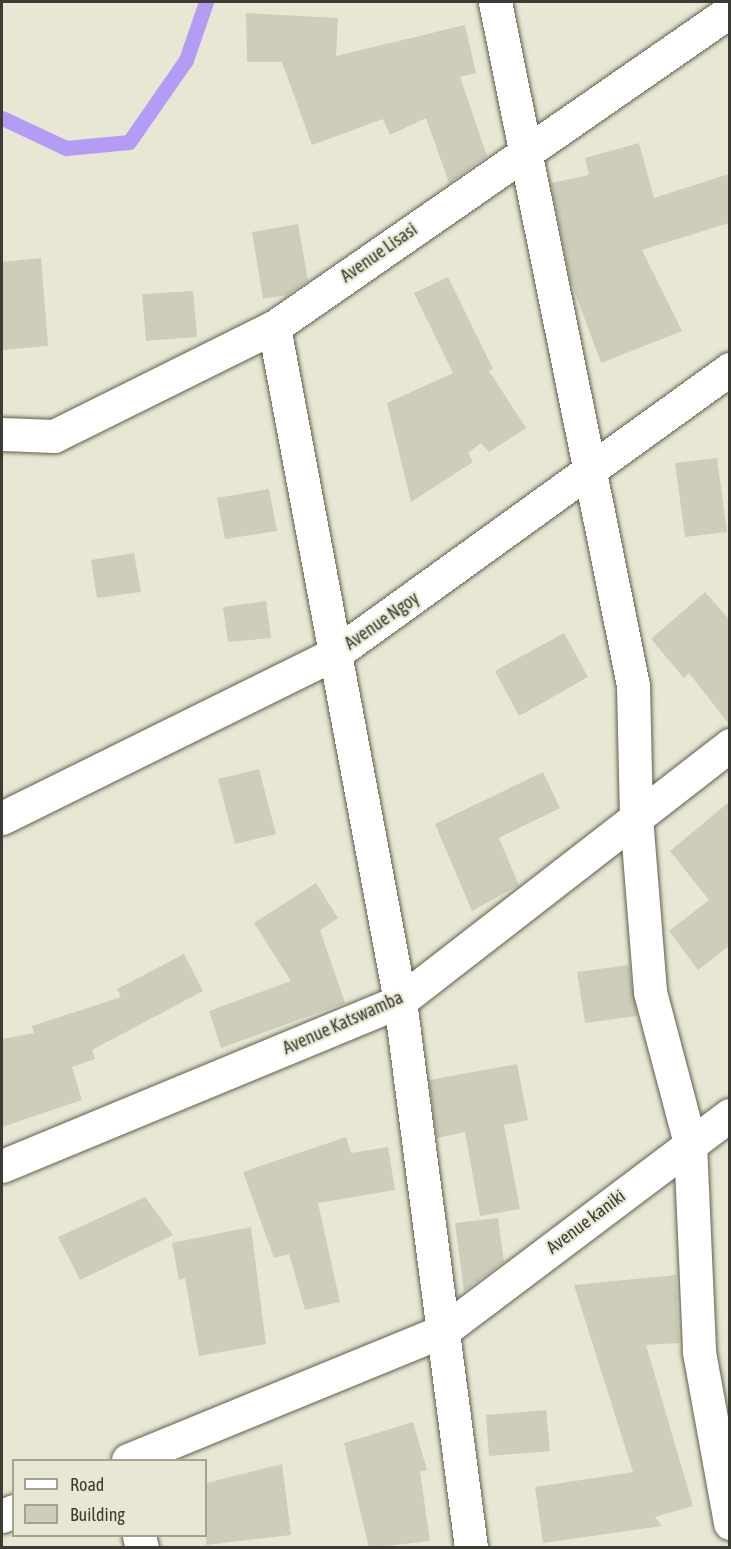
<!DOCTYPE html>
<style>
body{margin:0}
#map{position:relative;width:731px;height:1549px;overflow:hidden;background:#e7e7d3;font-family:"Asap Condensed",sans-serif}
div>[style]{position:absolute}
.stream>*{height:15px;margin:-7.5px;padding:0 7.5px;transform-origin:7.5px;border-radius:7.5px;background:#b49bf5}
.building>*{inset:0;background:#cdcdb9}
.roads{filter:drop-shadow(0 0 2px #5f5f4e) drop-shadow(0 0 2px #5f5f4e)}
.street>*{height:33px;margin:-16.5px;padding:0 16.5px;transform-origin:16.5px;border-radius:16.5px;background:#fff}
span{translate:-50% -50%;white-space:nowrap;text-align:center;line-height:1.15;-webkit-text-stroke:4.5px #e7e7d3;paint-order:stroke}
.street-label{font-size:18px;color:#3c3c34}
.frame{position:absolute;inset:0;border:3px solid #3c3c34;pointer-events:none}
.legend{position:absolute;left:12px;top:1459px;width:195px;height:78px;box-sizing:border-box;background:#e7e7d3;border:2px solid #a3a393;margin:0;padding:8px 10px;list-style:none;font-size:18px;color:#3c3c34}
.legend li{display:flex;align-items:center;gap:12px;height:30px}
.legend b{width:30px;border:2px solid #a3a393}
</style>
<div id="map">
<div class="stream">
<div style="left:2px;top:118px;width:71px;rotate:25.1deg"></div>
<div style="left:66px;top:148px;width:63px;rotate:-5.4deg"></div>
<div style="left:129px;top:142px;width:100px;rotate:-55.2deg"></div>
<div style="left:186px;top:60px;width:61px;rotate:-71deg"></div>
</div>
<div class="building">
<div style="clip-path:polygon(246px 13px,338px 18px,336px 56px,465px 25px,476px 73px,460px 77px,487px 156px,449px 183px,426px 118px,390px 135px,383px 119px,312px 145px,282px 62px,247px 62px)"></div>
<div style="clip-path:polygon(639px 143px,654px 198px,729px 174px,729px 223px,642px 250px,682px 331px,601px 363px,570px 279px,551px 183px,589px 175px,585px 158px)"></div>
<div style="clip-path:polygon(298px 224px,308px 281px,287px 295px,263px 299px,252px 232px)"></div>
<div style="clip-path:polygon(41px 258px,48px 346px,2px 350px,2px 262px)"></div>
<div style="clip-path:polygon(448px 277px,493px 369px,489px 371px,526px 428px,489px 452px,481px 443px,468px 453px,473px 462px,411px 502px,387px 403px,453px 373px,414px 293px)"></div>
<div style="clip-path:polygon(193px 291px,197px 337px,146px 341px,142px 294px)"></div>
<div style="clip-path:polygon(717px 458px,727px 532px,685px 537px,675px 463px)"></div>
<div style="clip-path:polygon(269px 489px,277px 531px,225px 539px,217px 498px)"></div>
<div style="clip-path:polygon(134px 553px,141px 592px,97px 598px,91px 560px)"></div>
<div style="clip-path:polygon(705px 592px,729px 619px,729px 724px,689px 673px,684px 678px,651px 639px)"></div>
<div style="clip-path:polygon(266px 601px,271px 638px,228px 642px,223px 607px)"></div>
<div style="clip-path:polygon(564px 633px,588px 677px,519px 716px,495px 671px)"></div>
<div style="clip-path:polygon(259px 769px,276px 834px,235px 844px,218px 779px)"></div>
<div style="clip-path:polygon(543px 772px,560px 808px,499px 838px,519px 885px,472px 911px,435px 824px)"></div>
<div style="clip-path:polygon(729px 802px,729px 946px,698px 970px,669px 931px,709px 900px,670px 851px)"></div>
<div style="clip-path:polygon(316px 883px,338px 918px,320px 930px,345px 1003px,221px 1048px,209px 1011px,291px 981px,254px 923px)"></div>
<div style="clip-path:polygon(184px 954px,203px 991px,92px 1050px,95px 1059px,72px 1067px,82px 1100px,2px 1127px,2px 1039px,34px 1033px,32px 1026px,121px 997px,117px 989px)"></div>
<div style="clip-path:polygon(629px 965px,637px 1016px,585px 1023px,577px 972px)"></div>
<div style="clip-path:polygon(517px 1064px,528px 1120px,504px 1125px,520px 1209px,480px 1216px,465px 1132px,437px 1138px,429px 1080px)"></div>
<div style="clip-path:polygon(346px 1137px,351px 1153px,388px 1147px,395px 1190px,318px 1203px,340px 1302px,305px 1310px,289px 1254px,274px 1258px,243px 1172px)"></div>
<div style="clip-path:polygon(145px 1197px,173px 1235px,80px 1280px,58px 1237px)"></div>
<div style="clip-path:polygon(498px 1218px,504px 1262px,464px 1291px,455px 1223px)"></div>
<div style="clip-path:polygon(251px 1227px,266px 1344px,199px 1356px,185px 1278px,179px 1280px,172px 1243px)"></div>
<div style="clip-path:polygon(676px 1275px,679px 1343px,646px 1345px,693px 1506px,655px 1517px,662px 1526px,543px 1543px,535px 1487px,633px 1472px,574px 1285px)"></div>
<div style="clip-path:polygon(546px 1410px,550px 1451px,489px 1456px,486px 1415px)"></div>
<div style="clip-path:polygon(413px 1422px,427px 1470px,420px 1472px,430px 1541px,369px 1548px,344px 1443px)"></div>
<div style="clip-path:polygon(282px 1464px,291px 1535px,206px 1545px,206px 1483px)"></div>
</div>
<div class="roads">
<div class="street">
<div style="left:495px;top:2px;width:697px;rotate:78.58deg"></div>
<div style="left:633px;top:685px;width:132px;rotate:88.7deg"></div>
<div style="left:636px;top:817px;width:176px;rotate:85.4deg"></div>
<div style="left:650px;top:992px;width:156px;rotate:75.2deg"></div>
<div style="left:690px;top:1143px;width:209px;rotate:87.5deg"></div>
<div style="left:699px;top:1352px;width:174px;rotate:79.7deg"></div>
<div style="left:274px;top:327px;width:686px;rotate:79.41deg"></div>
<div style="left:400px;top:1001px;width:552px;rotate:82.6deg"></div>
<div style="left:2px;top:434px;width:52px;rotate:2.2deg"></div>
<div style="left:54px;top:436px;width:246px;rotate:-26.4deg"></div>
<div style="left:274px;top:327px;width:555px;rotate:-34.72deg"></div>
<div style="left:2px;top:818px;width:373px;rotate:-26.3deg"></div>
<div style="left:336px;top:653px;width:486px;rotate:-35.8deg"></div>
<div style="left:2px;top:1166px;width:431px;rotate:-22.5deg"></div>
<div style="left:400px;top:1001px;width:418px;rotate:-37.8deg"></div>
<div style="left:128px;top:1460px;width:340px;rotate:-22.3deg"></div>
<div style="left:443px;top:1331px;width:359px;rotate:-37deg"></div>
<div style="left:2px;top:1516px;width:13px;rotate:-23deg"></div>
<div style="left:139px;top:1536px;width:12px;rotate:76deg"></div>
</div>
</div>
<div class="street-label">
<span style="left:379px;top:253px;rotate:-35deg">Avenue Lisasi</span>
<span style="left:382px;top:621px;rotate:-35deg">Avenue Ngoy</span>
<span style="left:343px;top:1023px;rotate:-24deg">Avenue Katswamba</span>
<span style="left:586px;top:1222px;rotate:-37deg">Avenue kaniki</span>
</div>
<div class="frame"></div>
<ul class="legend">
<li><b style="height:8px;background:#fff"></b>Road</li>
<li><b style="height:16px;background:#cdcdb9"></b>Building</li>
</ul>
</div>
